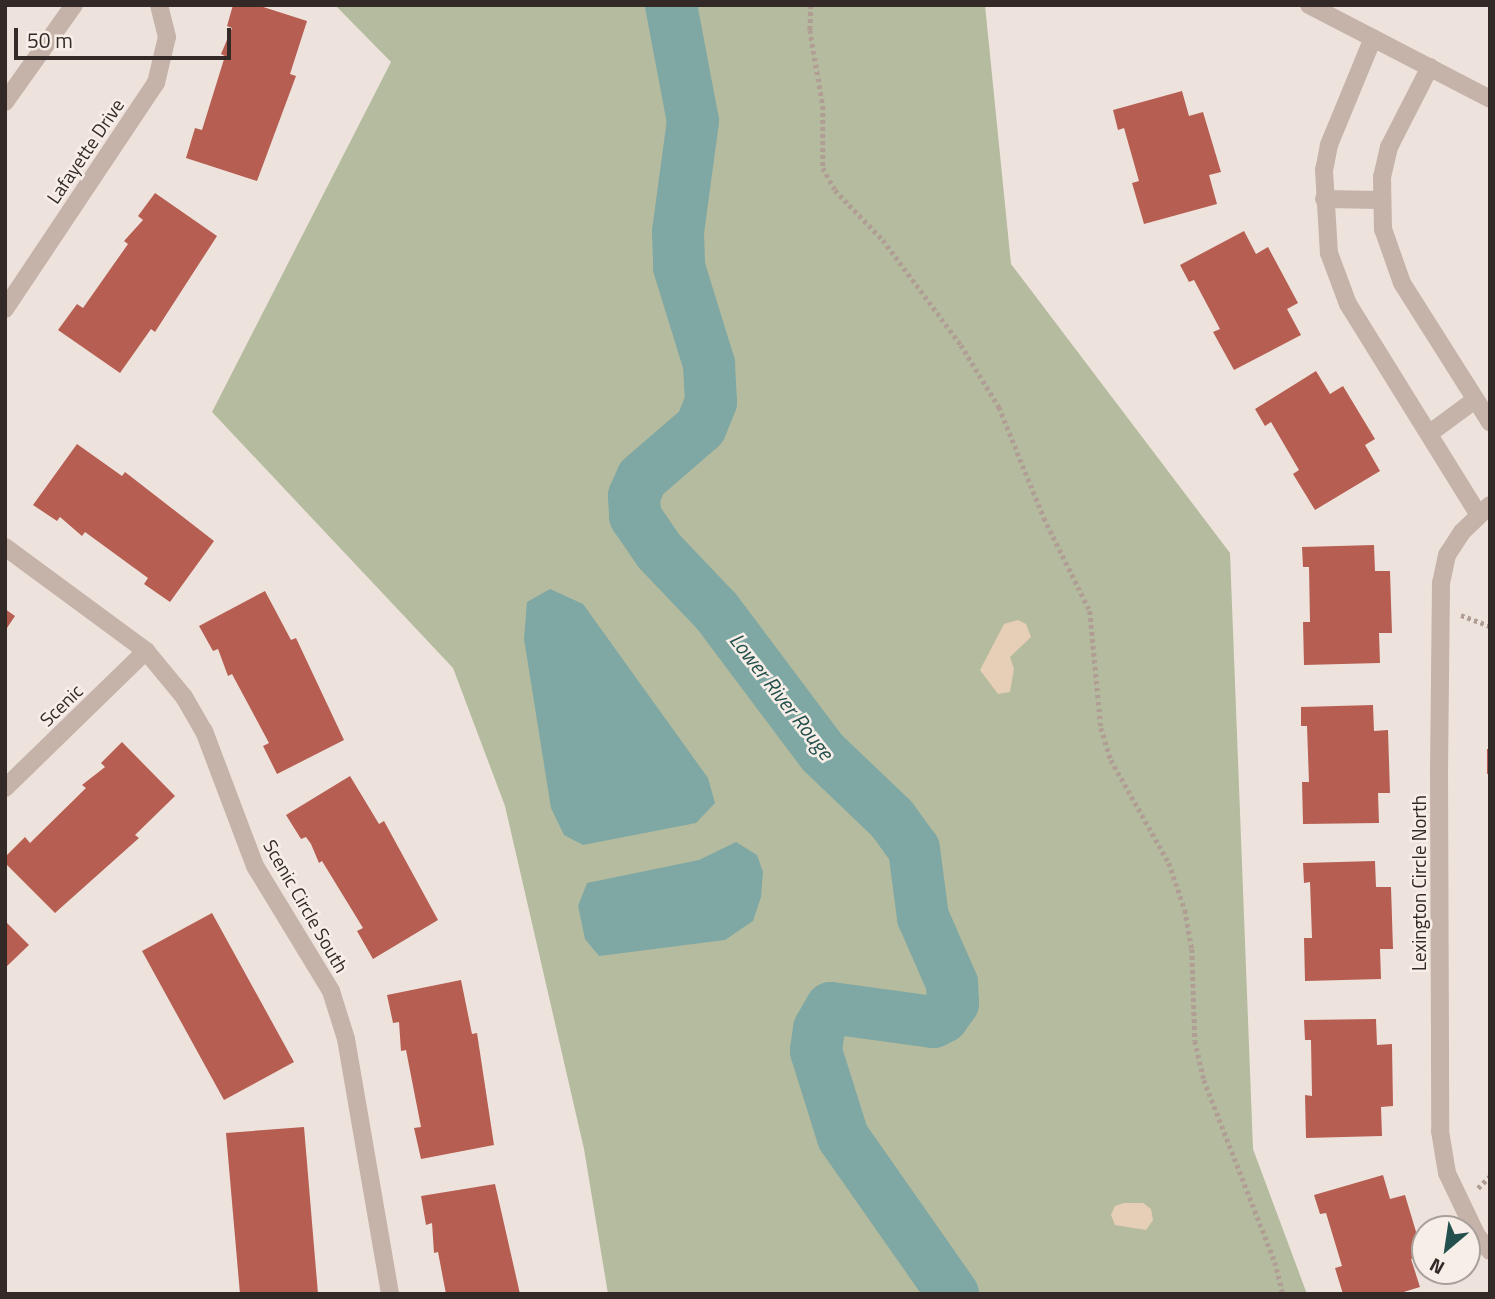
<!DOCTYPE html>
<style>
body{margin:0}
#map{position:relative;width:1495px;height:1299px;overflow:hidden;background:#eee3dc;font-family:"Titillium Web",sans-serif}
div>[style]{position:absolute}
.green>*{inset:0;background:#b5bb9e}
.sand>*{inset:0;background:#e6cfb6}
.water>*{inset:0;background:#7fa8a4}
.river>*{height:52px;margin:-26px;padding:0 26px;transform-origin:26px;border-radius:26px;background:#7fa8a4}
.building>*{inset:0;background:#b65e52}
.path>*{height:4.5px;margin-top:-2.25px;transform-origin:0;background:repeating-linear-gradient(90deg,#b09d94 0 3.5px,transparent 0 7px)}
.street>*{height:18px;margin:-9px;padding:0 9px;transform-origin:9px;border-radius:9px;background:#c5b2a9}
span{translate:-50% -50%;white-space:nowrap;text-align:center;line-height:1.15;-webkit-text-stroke:5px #f7eee8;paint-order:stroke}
.street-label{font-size:19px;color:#332a28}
.water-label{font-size:21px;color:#234f4c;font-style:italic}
.frame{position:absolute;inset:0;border:7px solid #332a28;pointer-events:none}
.north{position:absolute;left:1411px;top:1215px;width:70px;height:70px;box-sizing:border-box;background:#f7eee8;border:2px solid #a9a09b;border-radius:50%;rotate:209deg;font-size:19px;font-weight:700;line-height:28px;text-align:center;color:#332a28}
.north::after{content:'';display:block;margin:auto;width:24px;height:32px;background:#234f4c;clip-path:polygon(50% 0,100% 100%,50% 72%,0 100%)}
.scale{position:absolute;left:14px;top:28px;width:217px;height:32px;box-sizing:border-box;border:4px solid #332a28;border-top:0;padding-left:9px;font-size:21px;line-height:24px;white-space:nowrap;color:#332a28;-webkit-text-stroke:5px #f7eee8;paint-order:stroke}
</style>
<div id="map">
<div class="green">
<div style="clip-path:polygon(335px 5px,985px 5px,1011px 264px,1230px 553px,1253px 1149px,1307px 1294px,608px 1294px,584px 1149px,505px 806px,453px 668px,212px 412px,391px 62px)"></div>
</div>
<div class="sand">
<div style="clip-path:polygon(1018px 620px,1026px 624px,1031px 637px,1010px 657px,1014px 669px,1010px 692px,998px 694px,980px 670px,1004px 624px)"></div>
<div style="clip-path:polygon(1124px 1203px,1143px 1203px,1151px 1209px,1153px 1220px,1146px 1230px,1115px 1225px,1111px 1215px,1115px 1206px)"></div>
</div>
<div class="water">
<div style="clip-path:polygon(550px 589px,583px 604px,708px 778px,715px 803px,696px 823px,583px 845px,564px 835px,551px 808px,524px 639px,527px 602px)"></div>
<div style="clip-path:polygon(736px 842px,757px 855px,763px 872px,761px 897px,753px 921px,725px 940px,599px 956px,585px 939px,578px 906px,587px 883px,699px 860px)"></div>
</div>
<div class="river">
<div style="left:671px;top:5px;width:118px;rotate:79.3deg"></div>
<div style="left:693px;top:121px;width:112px;rotate:97.7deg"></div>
<div style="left:678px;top:232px;width:35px;rotate:88deg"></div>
<div style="left:679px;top:267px;width:102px;rotate:72.8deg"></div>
<div style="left:709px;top:364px;width:38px;rotate:87deg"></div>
<div style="left:711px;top:402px;width:27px;rotate:112deg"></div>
<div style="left:701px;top:427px;width:78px;rotate:139.2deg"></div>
<div style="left:642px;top:478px;width:20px;rotate:114deg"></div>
<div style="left:634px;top:496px;width:20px;rotate:87deg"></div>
<div style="left:635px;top:516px;width:42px;rotate:55.6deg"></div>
<div style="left:659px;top:551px;width:84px;rotate:46.4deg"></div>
<div style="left:717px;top:612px;width:176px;rotate:53.1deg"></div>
<div style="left:823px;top:753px;width:95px;rotate:43.7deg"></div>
<div style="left:892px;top:819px;width:37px;rotate:54deg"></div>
<div style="left:914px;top:849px;width:69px;rotate:82.5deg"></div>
<div style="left:923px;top:917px;width:72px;rotate:66.3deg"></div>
<div style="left:952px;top:983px;width:20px;rotate:87deg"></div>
<div style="left:953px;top:1003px;width:17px;rotate:126deg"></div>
<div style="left:943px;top:1017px;width:11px;rotate:153deg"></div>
<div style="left:933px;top:1022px;width:103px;rotate:-172.2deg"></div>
<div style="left:831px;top:1008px;width:24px;rotate:120deg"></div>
<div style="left:819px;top:1029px;width:22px;rotate:98deg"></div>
<div style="left:816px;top:1051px;width:90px;rotate:72.6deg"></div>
<div style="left:843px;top:1137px;width:192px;rotate:55deg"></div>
</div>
<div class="building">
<div style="clip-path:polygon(233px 5px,257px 5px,307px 21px,290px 74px,296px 76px,257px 181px,186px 158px,195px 128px,202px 130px,225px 56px,221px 54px,232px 28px,227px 26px)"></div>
<div style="clip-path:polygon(1182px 91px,1189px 116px,1203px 112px,1221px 172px,1209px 175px,1217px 204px,1144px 224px,1132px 183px,1139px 181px,1124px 128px,1118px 130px,1113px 110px)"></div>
<div style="clip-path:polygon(155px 193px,217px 236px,155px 332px,151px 329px,120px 373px,58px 330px,77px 304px,83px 308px,128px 244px,124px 241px,143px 220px,138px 216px)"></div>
<div style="clip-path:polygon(1244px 231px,1256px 254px,1268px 247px,1298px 303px,1287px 309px,1301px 335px,1234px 370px,1213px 332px,1220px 329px,1194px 280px,1189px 282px,1180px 265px)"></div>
<div style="clip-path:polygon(1316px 371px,1330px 394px,1343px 386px,1375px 439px,1365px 445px,1380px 471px,1315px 510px,1293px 474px,1299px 470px,1271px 422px,1265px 426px,1255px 409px)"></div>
<div style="clip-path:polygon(77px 444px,122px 476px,125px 472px,214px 541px,170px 602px,144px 584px,148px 578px,85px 532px,82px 536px,60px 517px,57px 521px,33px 505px)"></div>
<div style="clip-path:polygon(1374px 545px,1375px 571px,1390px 571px,1392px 633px,1379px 633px,1380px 663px,1304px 665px,1303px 622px,1310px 622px,1309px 567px,1303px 567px,1302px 547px)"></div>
<div style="clip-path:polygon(265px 591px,291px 640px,296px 638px,344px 740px,277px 774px,263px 746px,269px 743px,232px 674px,228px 676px,218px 649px,213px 651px,199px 626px)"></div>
<div style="clip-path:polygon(5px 609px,15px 616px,5px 631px)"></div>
<div style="clip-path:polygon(1373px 705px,1374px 731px,1388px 730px,1390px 793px,1378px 793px,1379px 823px,1303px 824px,1302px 782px,1309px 782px,1307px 726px,1301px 726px,1301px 707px)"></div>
<div style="clip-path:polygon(122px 742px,175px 796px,135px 835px,139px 838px,55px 913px,5px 863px,5px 857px,25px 837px,30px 843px,86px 788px,82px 785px,105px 767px,101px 763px)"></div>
<div style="clip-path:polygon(1487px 749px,1490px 749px,1490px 774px,1487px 774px)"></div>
<div style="clip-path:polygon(350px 776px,379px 824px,384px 821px,438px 920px,373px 959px,357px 931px,363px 928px,322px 861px,319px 863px,311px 844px,306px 837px,301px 839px,286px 815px)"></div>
<div style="clip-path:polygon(1375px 861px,1376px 887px,1391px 887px,1393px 949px,1380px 949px,1381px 979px,1305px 981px,1304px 938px,1312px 938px,1310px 882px,1304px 883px,1303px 863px)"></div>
<div style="clip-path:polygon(212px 913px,294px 1062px,224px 1100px,142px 951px)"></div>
<div style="clip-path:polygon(5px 921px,29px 945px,5px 968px)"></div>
<div style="clip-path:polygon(461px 980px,472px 1034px,477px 1033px,494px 1145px,421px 1159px,414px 1128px,421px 1127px,406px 1050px,401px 1051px,399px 1022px,393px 1023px,387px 995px)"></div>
<div style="clip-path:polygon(1376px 1019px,1377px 1045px,1392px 1044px,1393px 1106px,1381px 1107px,1382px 1136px,1306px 1138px,1305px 1095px,1312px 1096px,1311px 1040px,1305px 1040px,1304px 1020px)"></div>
<div style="clip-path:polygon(304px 1127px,318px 1294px,240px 1294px,226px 1133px)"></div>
<div style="clip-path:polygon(1383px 1175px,1390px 1199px,1405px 1195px,1423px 1255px,1411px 1259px,1420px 1287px,1397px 1294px,1343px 1294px,1335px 1268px,1342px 1266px,1326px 1213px,1320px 1214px,1314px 1195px)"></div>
<div style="clip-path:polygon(495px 1184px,520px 1294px,446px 1294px,438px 1252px,434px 1253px,432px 1223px,426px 1225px,421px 1196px)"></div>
</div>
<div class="path">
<div style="left:811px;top:5px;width:25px;rotate:92deg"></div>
<div style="left:810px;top:30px;width:77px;rotate:80.3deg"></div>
<div style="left:823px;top:106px;width:62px;rotate:90deg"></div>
<div style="left:823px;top:168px;width:25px;rotate:61deg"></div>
<div style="left:835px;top:190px;width:69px;rotate:46.2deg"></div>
<div style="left:883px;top:240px;width:131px;rotate:53.4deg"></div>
<div style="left:961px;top:345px;width:73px;rotate:58.5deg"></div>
<div style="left:999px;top:407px;width:120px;rotate:67.9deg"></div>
<div style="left:1044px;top:518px;width:104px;rotate:63.7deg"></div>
<div style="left:1090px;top:611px;width:118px;rotate:84.6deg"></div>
<div style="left:1101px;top:728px;width:34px;rotate:73deg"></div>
<div style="left:1111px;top:760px;width:118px;rotate:60.6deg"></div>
<div style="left:1169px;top:863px;width:50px;rotate:71.2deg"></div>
<div style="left:1185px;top:910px;width:40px;rotate:80deg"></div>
<div style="left:1192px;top:949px;width:92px;rotate:88.1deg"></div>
<div style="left:1195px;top:1041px;width:40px;rotate:77deg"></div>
<div style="left:1204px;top:1080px;width:195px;rotate:68.7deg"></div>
<div style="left:1275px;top:1262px;width:33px;rotate:76deg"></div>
<div style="left:1461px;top:615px;width:31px;rotate:21deg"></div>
<div style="left:1478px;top:1188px;width:17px;rotate:-45deg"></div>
</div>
<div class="street">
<div style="left:1309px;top:5px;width:204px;rotate:27.4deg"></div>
<div style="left:1373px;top:38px;width:116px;rotate:112.4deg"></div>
<div style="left:1329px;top:145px;width:25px;rotate:101deg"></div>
<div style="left:1324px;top:170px;width:83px;rotate:86.6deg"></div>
<div style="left:1329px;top:253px;width:54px;rotate:69.6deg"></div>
<div style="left:1348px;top:304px;width:247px;rotate:58.2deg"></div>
<div style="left:1430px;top:67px;width:90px;rotate:117.1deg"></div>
<div style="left:1389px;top:147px;width:31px;rotate:103deg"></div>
<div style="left:1382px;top:177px;width:52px;rotate:88.9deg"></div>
<div style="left:1383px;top:229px;width:57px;rotate:70.6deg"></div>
<div style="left:1402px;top:283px;width:165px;rotate:57.7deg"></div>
<div style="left:5px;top:102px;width:119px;rotate:-54.6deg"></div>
<div style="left:1324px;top:199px;width:57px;rotate:1deg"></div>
<div style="left:5px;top:309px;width:272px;rotate:-56.3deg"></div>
<div style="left:156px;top:83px;width:47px;rotate:-76.6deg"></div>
<div style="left:167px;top:37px;width:33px;rotate:-104deg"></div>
<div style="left:1430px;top:433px;width:56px;rotate:-36.3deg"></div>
<div style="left:1490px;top:505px;width:39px;rotate:136deg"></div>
<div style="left:1462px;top:532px;width:27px;rotate:123deg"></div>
<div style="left:1447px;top:555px;width:29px;rotate:102deg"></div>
<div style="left:1441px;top:583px;width:184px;rotate:90.6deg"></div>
<div style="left:1439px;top:767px;width:364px;rotate:89.8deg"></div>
<div style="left:1440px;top:1131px;width:43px;rotate:80.5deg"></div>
<div style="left:1447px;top:1173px;width:70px;rotate:64.5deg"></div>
<div style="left:1477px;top:1236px;width:20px;rotate:49deg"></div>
<div style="left:5px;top:547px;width:175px;rotate:36.4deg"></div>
<div style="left:146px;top:651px;width:60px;rotate:50.4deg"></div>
<div style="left:184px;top:697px;width:39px;rotate:60deg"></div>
<div style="left:204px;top:731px;width:144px;rotate:69.3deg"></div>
<div style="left:255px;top:866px;width:146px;rotate:58.7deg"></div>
<div style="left:331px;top:991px;width:50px;rotate:72.6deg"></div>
<div style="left:346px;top:1039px;width:259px;rotate:80.2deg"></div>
<div style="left:5px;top:788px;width:197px;rotate:-44.2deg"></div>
</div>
<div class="street-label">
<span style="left:85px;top:151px;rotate:-56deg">Lafayette Drive</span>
<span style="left:61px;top:705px;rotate:-44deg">Scenic</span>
<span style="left:1419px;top:883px;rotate:-90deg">Lexington Circle North</span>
<span style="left:306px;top:906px;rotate:60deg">Scenic Circle South</span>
</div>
<div class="water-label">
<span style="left:782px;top:696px;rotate:52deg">Lower River Rouge</span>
</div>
<div class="frame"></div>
<div class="north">N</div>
<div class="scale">50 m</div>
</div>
